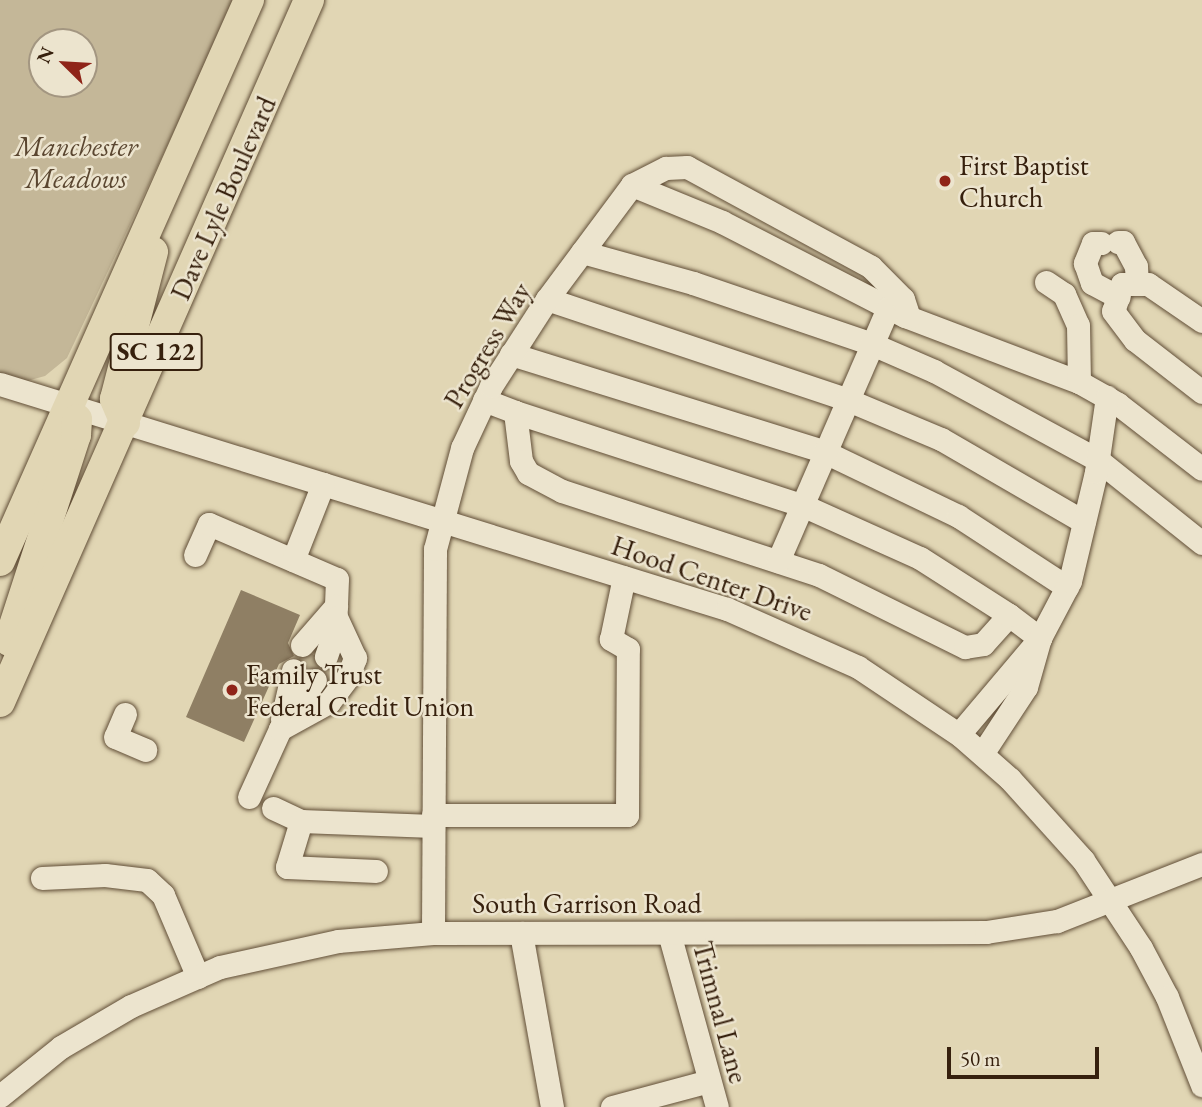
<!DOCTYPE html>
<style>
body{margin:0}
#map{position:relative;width:1202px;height:1107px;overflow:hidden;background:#e1d6b4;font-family:"EB Garamond",serif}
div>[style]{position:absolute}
.green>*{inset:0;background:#c4b798}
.building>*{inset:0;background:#8f7f64}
.minor-tunnel>*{height:23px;margin-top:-11.5px;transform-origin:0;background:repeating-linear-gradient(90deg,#bfb293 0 23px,transparent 0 34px)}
.roads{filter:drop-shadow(0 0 2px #614e37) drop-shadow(0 0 2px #614e37)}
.minor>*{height:23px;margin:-11.5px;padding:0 11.5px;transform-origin:11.5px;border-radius:11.5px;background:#ece4ce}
.major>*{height:30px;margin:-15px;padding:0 15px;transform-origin:15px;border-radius:15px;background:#e1d6b4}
.dots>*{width:19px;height:19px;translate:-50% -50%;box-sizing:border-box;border:4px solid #ece4ce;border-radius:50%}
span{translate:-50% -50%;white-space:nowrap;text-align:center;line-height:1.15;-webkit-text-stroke:5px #ece4ce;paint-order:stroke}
.shield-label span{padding:2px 5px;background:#ece4ce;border:2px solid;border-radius:5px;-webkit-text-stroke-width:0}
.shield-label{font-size:26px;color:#36200d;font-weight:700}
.park-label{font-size:28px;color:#5a4630;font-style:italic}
.poi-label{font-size:28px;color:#36200d}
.left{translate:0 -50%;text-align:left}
.street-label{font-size:28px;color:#36200d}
.north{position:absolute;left:28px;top:28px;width:70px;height:70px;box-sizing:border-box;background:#ece4ce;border:2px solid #a39681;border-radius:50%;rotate:294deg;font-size:19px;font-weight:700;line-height:28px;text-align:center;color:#36200d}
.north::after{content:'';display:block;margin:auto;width:24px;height:32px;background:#8f2418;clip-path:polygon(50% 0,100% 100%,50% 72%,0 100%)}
.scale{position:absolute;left:947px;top:1047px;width:152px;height:32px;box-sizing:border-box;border:4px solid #36200d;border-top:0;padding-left:9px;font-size:21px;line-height:24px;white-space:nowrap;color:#36200d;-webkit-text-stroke:5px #ece4ce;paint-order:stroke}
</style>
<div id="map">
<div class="green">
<div style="clip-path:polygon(evenodd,0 0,236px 0,67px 358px,45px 376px,16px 384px,0 379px,0 0,42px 42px,84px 42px,84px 84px,42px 84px,42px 42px)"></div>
</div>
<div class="building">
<div style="clip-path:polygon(241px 590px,300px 615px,288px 643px,294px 656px,279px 664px,244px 742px,186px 717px)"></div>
</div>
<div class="minor-tunnel">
<div style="left:304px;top:675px;width:26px;rotate:-67deg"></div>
<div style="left:325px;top:684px;width:26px;rotate:-61deg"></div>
</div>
<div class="roads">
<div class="minor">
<div style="left:632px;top:185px;width:97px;rotate:22.3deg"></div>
<div style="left:722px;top:222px;width:206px;rotate:27.2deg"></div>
<div style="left:905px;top:316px;width:186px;rotate:20.8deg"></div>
<div style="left:1079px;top:382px;width:45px;rotate:29.4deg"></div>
<div style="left:1118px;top:404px;width:106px;rotate:37.7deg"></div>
<div style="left:1118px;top:242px;width:5px"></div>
<div style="left:1123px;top:242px;width:27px;rotate:62deg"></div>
<div style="left:1136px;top:266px;width:18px;rotate:87deg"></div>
<div style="left:1101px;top:243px;width:8px;rotate:180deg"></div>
<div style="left:1093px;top:243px;width:22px;rotate:112deg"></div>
<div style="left:1085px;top:263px;width:21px;rotate:71deg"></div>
<div style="left:1092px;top:283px;width:30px;rotate:28deg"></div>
<div style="left:582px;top:252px;width:115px;rotate:15.6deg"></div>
<div style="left:693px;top:283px;width:189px;rotate:18.8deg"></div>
<div style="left:872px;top:344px;width:68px;rotate:23.5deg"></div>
<div style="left:934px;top:371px;width:187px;rotate:28.5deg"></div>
<div style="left:1098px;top:460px;width:133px;rotate:38.6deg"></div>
<div style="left:1046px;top:282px;width:22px;rotate:34deg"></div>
<div style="left:1064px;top:294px;width:34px;rotate:66deg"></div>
<div style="left:1078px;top:325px;width:57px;rotate:89deg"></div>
<div style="left:547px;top:299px;width:317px;rotate:18.5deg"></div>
<div style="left:848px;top:400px;width:101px;rotate:22.8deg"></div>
<div style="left:941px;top:439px;width:165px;rotate:30.1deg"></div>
<div style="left:1202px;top:321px;width:65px;rotate:-145.6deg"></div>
<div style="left:1148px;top:284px;width:26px;rotate:180deg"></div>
<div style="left:1122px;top:284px;width:28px;rotate:108deg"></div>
<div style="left:1113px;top:311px;width:36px;rotate:53deg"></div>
<div style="left:1135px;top:340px;width:85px;rotate:37.8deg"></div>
<div style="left:511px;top:354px;width:329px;rotate:17.3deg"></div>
<div style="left:825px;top:452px;width:148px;rotate:25.7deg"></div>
<div style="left:958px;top:516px;width:130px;rotate:33.1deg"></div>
<div style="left:0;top:384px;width:761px;rotate:17.2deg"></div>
<div style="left:727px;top:609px;width:143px;rotate:23.9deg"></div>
<div style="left:858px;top:667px;width:124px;rotate:33.8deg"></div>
<div style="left:961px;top:736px;width:65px;rotate:41.3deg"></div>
<div style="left:1010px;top:779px;width:109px;rotate:48deg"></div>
<div style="left:1083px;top:860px;width:105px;rotate:56.6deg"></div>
<div style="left:1141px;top:948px;width:55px;rotate:62deg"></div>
<div style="left:1167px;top:997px;width:95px;rotate:68.3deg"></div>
<div style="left:484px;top:400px;width:33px;rotate:21deg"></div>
<div style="left:515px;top:412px;width:49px;rotate:83deg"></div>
<div style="left:521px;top:461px;width:14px;rotate:60deg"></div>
<div style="left:528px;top:473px;width:38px;rotate:28deg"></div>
<div style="left:562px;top:491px;width:270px;rotate:18.1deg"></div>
<div style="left:819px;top:575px;width:163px;rotate:26.3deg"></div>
<div style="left:965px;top:647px;width:18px;rotate:-9deg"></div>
<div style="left:983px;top:644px;width:39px;rotate:-48deg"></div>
<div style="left:1009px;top:615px;width:39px;rotate:37deg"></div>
<div style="left:515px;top:412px;width:302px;rotate:18deg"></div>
<div style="left:802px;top:505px;width:129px;rotate:24.2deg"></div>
<div style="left:920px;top:558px;width:106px;rotate:32.6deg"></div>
<div style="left:195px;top:555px;width:34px;rotate:-66deg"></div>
<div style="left:209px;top:524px;width:139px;rotate:23.3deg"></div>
<div style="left:337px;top:579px;width:51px;rotate:92.2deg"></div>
<div style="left:335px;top:630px;width:28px;rotate:109deg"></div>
<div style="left:293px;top:560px;width:82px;rotate:-68.5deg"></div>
<div style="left:778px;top:561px;width:276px;rotate:-66.5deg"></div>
<div style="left:302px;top:645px;width:52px;rotate:-48.9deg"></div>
<div style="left:125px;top:714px;width:25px;rotate:113deg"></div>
<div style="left:115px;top:737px;width:33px;rotate:23deg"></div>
<div style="left:282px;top:719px;width:50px;rotate:-77.3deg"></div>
<div style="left:280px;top:729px;width:56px;rotate:-28.9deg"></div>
<div style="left:329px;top:702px;width:30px;rotate:-53deg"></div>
<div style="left:347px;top:678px;width:22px;rotate:-68deg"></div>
<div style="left:355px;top:658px;width:45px;rotate:-114.9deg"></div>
<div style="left:959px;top:734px;width:126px;rotate:-49.8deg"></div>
<div style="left:1040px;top:638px;width:64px;rotate:-62.2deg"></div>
<div style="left:1070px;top:581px;width:112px;rotate:-76.6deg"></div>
<div style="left:1096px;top:472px;width:76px;rotate:-81.7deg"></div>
<div style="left:982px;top:754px;width:80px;rotate:-56.7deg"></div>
<div style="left:1026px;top:687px;width:51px;rotate:-74.1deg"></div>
<div style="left:249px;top:797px;width:75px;rotate:-65.5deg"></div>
<div style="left:280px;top:729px;width:60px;rotate:-54.5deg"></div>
<div style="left:273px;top:808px;width:31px;rotate:25deg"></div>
<div style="left:301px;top:821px;width:132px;rotate:2.2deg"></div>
<div style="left:433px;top:815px;width:194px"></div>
<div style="left:627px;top:815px;width:166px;rotate:-89.7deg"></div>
<div style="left:628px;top:649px;width:20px;rotate:-150deg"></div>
<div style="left:611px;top:639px;width:63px;rotate:-78.2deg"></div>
<div style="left:301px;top:821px;width:48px;rotate:106.9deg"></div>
<div style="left:287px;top:867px;width:89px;rotate:2.6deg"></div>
<div style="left:42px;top:878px;width:63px;rotate:-2.7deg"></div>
<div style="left:105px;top:875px;width:42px;rotate:6.8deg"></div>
<div style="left:147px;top:880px;width:22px;rotate:43deg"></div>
<div style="left:163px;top:895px;width:89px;rotate:66.9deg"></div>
<div style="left:433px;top:933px;width:384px;rotate:-89.7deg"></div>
<div style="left:435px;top:549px;width:105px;rotate:-75deg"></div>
<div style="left:462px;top:448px;width:68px;rotate:-64.9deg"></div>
<div style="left:491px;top:386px;width:103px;rotate:-57.2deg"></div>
<div style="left:547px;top:299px;width:142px;rotate:-53.3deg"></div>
<div style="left:632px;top:185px;width:38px;rotate:-27deg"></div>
<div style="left:666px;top:168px;width:21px;rotate:-3deg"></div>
<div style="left:687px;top:167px;width:209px;rotate:28.5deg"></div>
<div style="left:871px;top:267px;width:45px;rotate:45deg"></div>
<div style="left:903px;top:299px;width:19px;rotate:72deg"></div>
<div style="left:521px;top:933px;width:177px;rotate:79.9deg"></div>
<div style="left:669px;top:933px;width:180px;rotate:74.6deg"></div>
<div style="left:0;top:1096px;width:78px;rotate:-38.8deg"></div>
<div style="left:61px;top:1047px;width:81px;rotate:-30.4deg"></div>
<div style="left:131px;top:1006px;width:97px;rotate:-23.7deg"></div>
<div style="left:220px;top:967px;width:121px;rotate:-12.4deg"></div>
<div style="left:338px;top:941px;width:95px;rotate:-4.8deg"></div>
<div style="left:433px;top:933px;width:553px;rotate:-0.1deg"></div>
<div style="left:986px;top:932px;width:72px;rotate:-8.8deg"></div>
<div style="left:1057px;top:921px;width:156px;rotate:-21.5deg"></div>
<div style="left:612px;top:1107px;width:100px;rotate:-15deg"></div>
</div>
<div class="major">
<div style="left:125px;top:423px;width:26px;rotate:-113deg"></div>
<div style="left:115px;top:399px;width:152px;rotate:-75.5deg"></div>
<div style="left:0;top:561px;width:614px;rotate:-66.07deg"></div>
<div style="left:9px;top:641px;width:217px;rotate:-72deg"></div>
<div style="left:76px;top:435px;width:16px;rotate:-86deg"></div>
<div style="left:0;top:702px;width:767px;rotate:-66.24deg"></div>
</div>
</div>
<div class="dots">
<div style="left:945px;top:181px;background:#8f2418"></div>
<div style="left:232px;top:690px;background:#8f2418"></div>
</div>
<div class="shield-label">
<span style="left:156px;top:352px">SC 122</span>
</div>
<div class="park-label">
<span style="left:76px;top:162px">Manchester<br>Meadows</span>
</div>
<div class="poi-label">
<span class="left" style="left:959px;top:181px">First Baptist<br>Church</span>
<span class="left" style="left:246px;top:690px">Family Trust<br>Federal Credit Union</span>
</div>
<div class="street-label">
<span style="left:223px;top:198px;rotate:-66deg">Dave Lyle Boulevard</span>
<span style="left:487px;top:345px;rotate:-59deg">Progress Way</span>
<span style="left:712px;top:578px;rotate:19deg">Hood Center Drive</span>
<span style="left:587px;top:903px">South Garrison Road</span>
<span style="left:721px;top:1012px;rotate:75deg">Trimnal Lane</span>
</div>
<div class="north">N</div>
<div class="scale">50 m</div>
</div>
